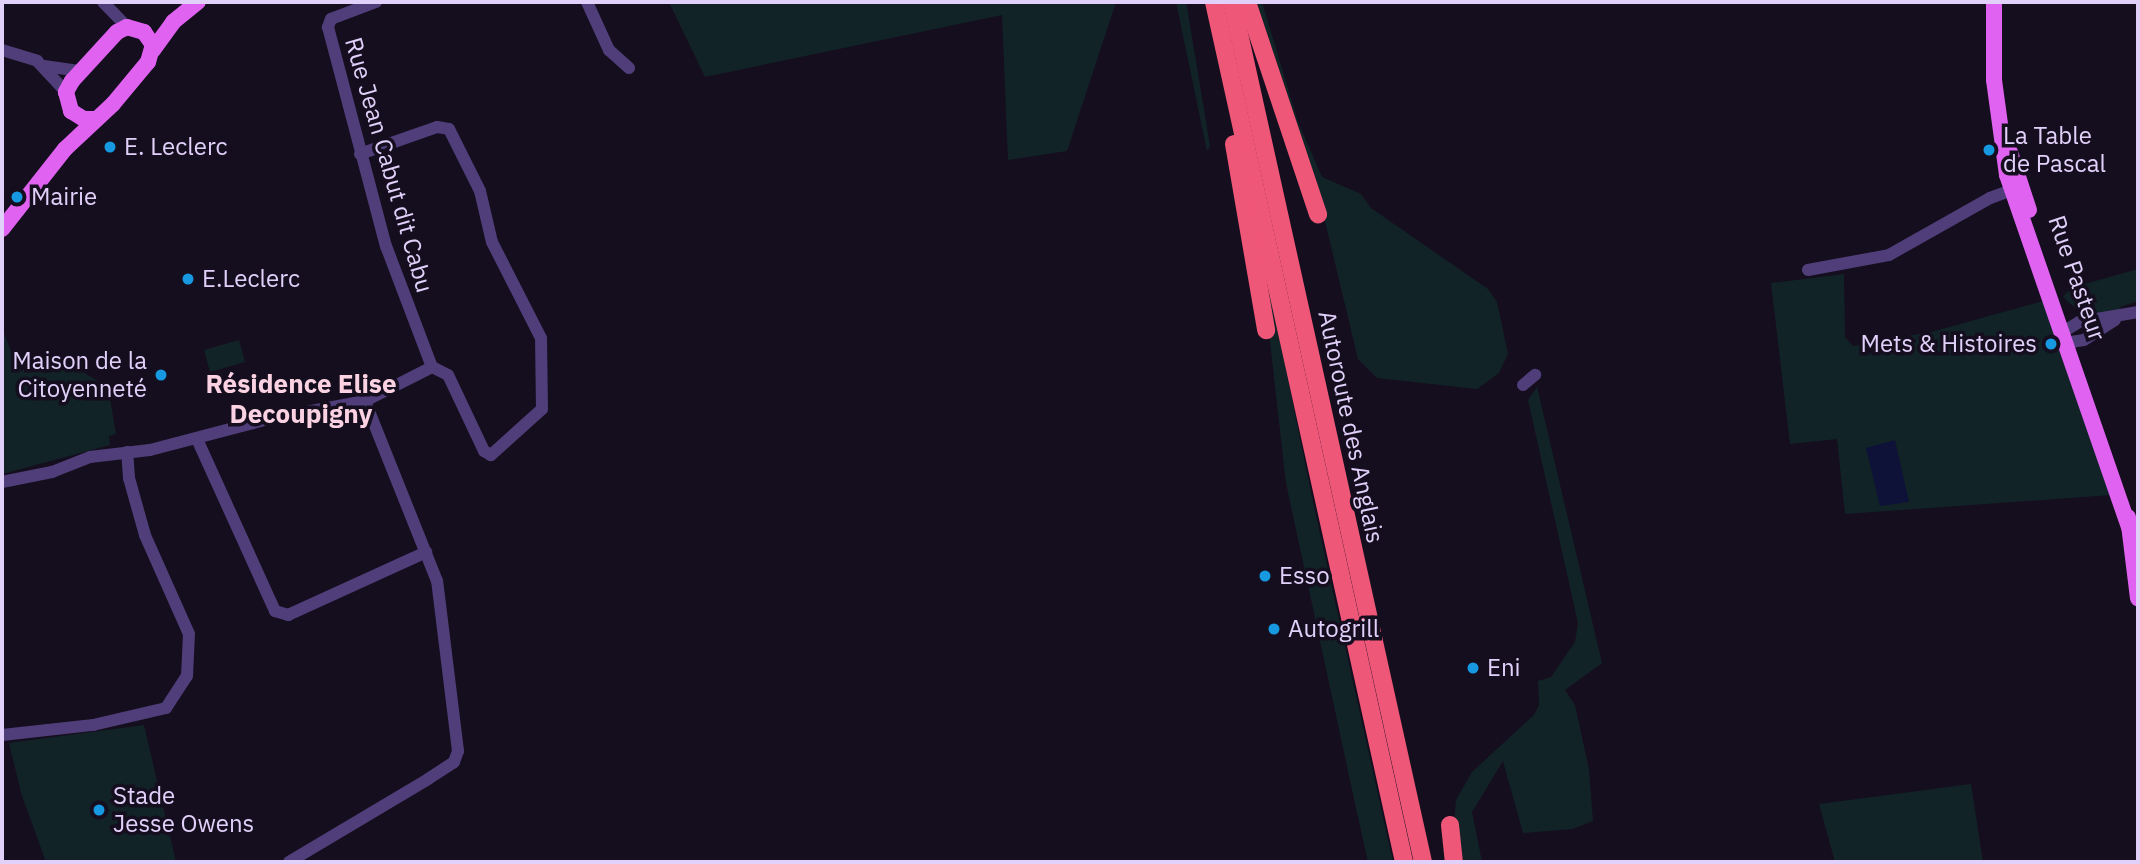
<!DOCTYPE html>
<meta charset="utf-8">
<style>
body{margin:0}
#map{position:relative;width:2140px;height:864px;overflow:hidden;background:#150e1e;font-family:"IBM Plex Sans",sans-serif}
div>[style]{position:absolute}
.green>*{inset:0;background:#122328}
.water>*{inset:0;background:#0e1238}
.minor>*{height:12px;margin:-6px;padding:0 6px;transform-origin:6px;border-radius:6px;background:#4f3e79}
.major>*{height:16px;margin:-8px;padding:0 8px;transform-origin:8px;border-radius:8px;background:#df62f0}
.highway>*{height:18px;margin:-9px;padding:0 9px;transform-origin:9px;border-radius:9px;background:#ef5779}
.dots>*{width:19px;height:19px;translate:-50% -50%;box-sizing:border-box;border:4px solid #150e1e;border-radius:50%}
span{translate:-50% -50%;white-space:nowrap;text-align:center;line-height:1.15;-webkit-text-stroke:7px #150e1e;paint-order:stroke}
.poi-label{font-size:24px;color:#e0d0fa}
.left{translate:0 -50%;text-align:left}
.right{translate:-100% -50%;text-align:right}
.street-label{font-size:24px;color:#e0d0fa}
.neighbourhood-label{font-size:26px;color:#fbd2e2;font-weight:700}
.frame{position:absolute;inset:0;border:4px solid #e0d0fa;pointer-events:none}
</style>
<div id="map">
<div class="green">
<div style="clip-path:polygon(669px 2px,1116px 2px,1067px 151px,1008px 160px,1002px 15px,705px 77px)"></div>
<div style="clip-path:polygon(1176px 2px,1186px 2px,1187px 7px,1210px 146px,1207px 151px)"></div>
<div style="clip-path:polygon(1256px 2px,1262px 2px,1298px 122px,1322px 177px,1361px 194px,1371px 208px,1488px 289px,1497px 302px,1508px 354px,1499px 373px,1477px 389px,1377px 378px,1358px 359px,1323px 213px)"></div>
<div style="clip-path:polygon(2138px 269px,2138px 301px,2120px 307px,2121px 313px,2084px 316px,2063px 297px,2071px 288px)"></div>
<div style="clip-path:polygon(1844px 274px,1845px 337px,1853px 346px,1935px 331px,2043px 301px,2111px 495px,1845px 514px,1837px 439px,1790px 444px,1771px 283px)"></div>
<div style="clip-path:polygon(1271px 297px,1313px 502px,1393px 862px,1368px 862px,1356px 808px,1286px 483px,1265px 298px)"></div>
<div style="clip-path:polygon(2px 328px,14px 359px,36px 358px,43px 368px,54px 371px,73px 366px,108px 387px,116px 434px,109px 436px,110px 445px,2px 474px)"></div>
<div style="clip-path:polygon(239px 340px,245px 362px,210px 372px,204px 350px)"></div>
<div style="clip-path:polygon(1537px 387px,1602px 663px,1565px 690px,1575px 705px,1589px 770px,1593px 821px,1572px 829px,1523px 833px,1503px 761px,1472px 812px,1482px 862px,1461px 862px,1454px 825px,1456px 800px,1472px 772px,1534px 715px,1539px 705px,1538px 681px,1551px 677px,1575px 642px,1578px 623px,1528px 400px)"></div>
<div style="clip-path:polygon(144px 725px,176px 862px,46px 862px,22px 796px,9px 743px)"></div>
<div style="clip-path:polygon(1971px 784px,1983px 862px,1835px 862px,1819px 804px)"></div>
</div>
<div class="water">
<div style="clip-path:polygon(1895px 440px,1909px 502px,1880px 506px,1866px 448px)"></div>
</div>
<div class="minor">
<div style="left:103px;top:2px;width:35px;rotate:46deg"></div>
<div style="left:376px;top:2px;width:48px;rotate:159.3deg"></div>
<div style="left:331px;top:19px;width:9px;rotate:111deg"></div>
<div style="left:328px;top:27px;width:227px;rotate:75.2deg"></div>
<div style="left:386px;top:246px;width:129px;rotate:69.2deg"></div>
<div style="left:587px;top:2px;width:53px;rotate:65.4deg"></div>
<div style="left:609px;top:50px;width:27px;rotate:42deg"></div>
<div style="left:2px;top:50px;width:37px;rotate:17deg"></div>
<div style="left:37px;top:61px;width:42px;rotate:46.9deg"></div>
<div style="left:44px;top:66px;width:37px;rotate:8deg"></div>
<div style="left:360px;top:154px;width:82px;rotate:-19.3deg"></div>
<div style="left:437px;top:127px;width:12px;rotate:9deg"></div>
<div style="left:449px;top:129px;width:69px;rotate:63.4deg"></div>
<div style="left:480px;top:191px;width:52px;rotate:76.8deg"></div>
<div style="left:492px;top:242px;width:108px;rotate:63deg"></div>
<div style="left:541px;top:338px;width:71px;rotate:89.2deg"></div>
<div style="left:542px;top:409px;width:69px;rotate:138deg"></div>
<div style="left:491px;top:455px;width:8px;rotate:-150deg"></div>
<div style="left:484px;top:451px;width:84px;rotate:-115.3deg"></div>
<div style="left:448px;top:375px;width:18px;rotate:-153deg"></div>
<div style="left:1808px;top:270px;width:82px;rotate:-10.5deg"></div>
<div style="left:1889px;top:255px;width:116px;rotate:-29.4deg"></div>
<div style="left:1990px;top:198px;width:30px;rotate:-20deg"></div>
<div style="left:2061px;top:333px;width:21px;rotate:-31deg"></div>
<div style="left:2079px;top:322px;width:60px;rotate:-9.6deg"></div>
<div style="left:2065px;top:343px;width:19px;rotate:-9deg"></div>
<div style="left:2084px;top:340px;width:37px;rotate:-33deg"></div>
<div style="left:1523px;top:385px;width:16px;rotate:-40deg"></div>
<div style="left:197px;top:439px;width:189px;rotate:65.6deg"></div>
<div style="left:275px;top:611px;width:14px;rotate:17deg"></div>
<div style="left:288px;top:615px;width:152px;rotate:-24.5deg"></div>
<div style="left:2px;top:482px;width:51px;rotate:-11.3deg"></div>
<div style="left:52px;top:472px;width:41px;rotate:-21.5deg"></div>
<div style="left:90px;top:457px;width:60px;rotate:-6.7deg"></div>
<div style="left:150px;top:450px;width:122px;rotate:-14.7deg"></div>
<div style="left:268px;top:419px;width:99px;rotate:-10.5deg"></div>
<div style="left:365px;top:401px;width:75px;rotate:-26.9deg"></div>
<div style="left:2px;top:735px;width:92px;rotate:-6.3deg"></div>
<div style="left:93px;top:725px;width:75px;rotate:-13.1deg"></div>
<div style="left:166px;top:708px;width:38px;rotate:-57deg"></div>
<div style="left:187px;top:676px;width:42px;rotate:-87.3deg"></div>
<div style="left:189px;top:634px;width:108px;rotate:-114deg"></div>
<div style="left:145px;top:535px;width:59px;rotate:-105.7deg"></div>
<div style="left:129px;top:478px;width:26px;rotate:-94deg"></div>
<div style="left:289px;top:862px;width:162px;rotate:-30.8deg"></div>
<div style="left:428px;top:779px;width:31px;rotate:-33deg"></div>
<div style="left:454px;top:762px;width:12px;rotate:-70deg"></div>
<div style="left:458px;top:751px;width:171px;rotate:-97deg"></div>
<div style="left:437px;top:581px;width:194px;rotate:-111.8deg"></div>
</div>
<div class="major">
<div style="left:1994px;top:2px;width:78px;rotate:90deg"></div>
<div style="left:1994px;top:80px;width:96px;rotate:82.2deg"></div>
<div style="left:2007px;top:175px;width:373px;rotate:70.9deg"></div>
<div style="left:153px;top:50px;width:34px;rotate:-54deg"></div>
<div style="left:173px;top:22px;width:32px;rotate:-39deg"></div>
<div style="left:2010px;top:152px;width:61px;rotate:71.9deg"></div>
<div style="left:2px;top:229px;width:102px;rotate:-51.8deg"></div>
<div style="left:65px;top:149px;width:66px;rotate:-43.2deg"></div>
<div style="left:113px;top:104px;width:55px;rotate:-50.2deg"></div>
<div style="left:148px;top:62px;width:18px;rotate:-74deg"></div>
<div style="left:153px;top:45px;width:16px;rotate:-125deg"></div>
<div style="left:144px;top:32px;width:18px;rotate:-164deg"></div>
<div style="left:127px;top:27px;width:11px;rotate:153deg"></div>
<div style="left:117px;top:32px;width:67px;rotate:132.6deg"></div>
<div style="left:72px;top:81px;width:13px;rotate:119deg"></div>
<div style="left:66px;top:92px;width:20px;rotate:75deg"></div>
<div style="left:71px;top:111px;width:15px;rotate:32deg"></div>
<div style="left:84px;top:119px;width:11px"></div>
<div style="left:2128px;top:517px;width:82px;rotate:83deg"></div>
</div>
<div class="highway">
<div style="left:1214px;top:2px;width:881px;rotate:77.54deg"></div>
<div style="left:1232px;top:2px;width:881px;rotate:77.48deg"></div>
<div style="left:1247px;top:2px;width:224px;rotate:71.5deg"></div>
<div style="left:1234px;top:144px;width:189px;rotate:80.2deg"></div>
<div style="left:1450px;top:825px;width:37px;rotate:84deg"></div>
</div>
<div class="dots">
<div style="left:110px;top:147px;background:#1699e1"></div>
<div style="left:1989px;top:150px;background:#1699e1"></div>
<div style="left:17px;top:197px;background:#1699e1"></div>
<div style="left:188px;top:279px;background:#1699e1"></div>
<div style="left:2051px;top:344px;background:#1699e1"></div>
<div style="left:161px;top:375px;background:#1699e1"></div>
<div style="left:1265px;top:576px;background:#1699e1"></div>
<div style="left:1274px;top:629px;background:#1699e1"></div>
<div style="left:1473px;top:668px;background:#1699e1"></div>
<div style="left:99px;top:810px;background:#1699e1"></div>
</div>
<div class="poi-label">
<span class="left" style="left:2003px;top:150px">La Table<br>de Pascal</span>
<span class="left" style="left:124px;top:147px">E. Leclerc</span>
<span class="left" style="left:31px;top:197px">Mairie</span>
<span class="left" style="left:202px;top:279px">E.Leclerc</span>
<span class="right" style="left:2037px;top:344px">Mets &amp; Histoires</span>
<span class="right" style="left:147px;top:375px">Maison de la<br>Citoyenneté</span>
<span class="left" style="left:1279px;top:576px">Esso</span>
<span class="left" style="left:1288px;top:629px">Autogrill</span>
<span class="left" style="left:1487px;top:668px">Eni</span>
<span class="left" style="left:113px;top:810px">Stade<br>Jesse Owens</span>
</div>
<div class="street-label">
<span style="left:389px;top:165px;rotate:74deg">Rue Jean Cabut dit Cabu</span>
<span style="left:2077px;top:278px;rotate:71deg">Rue Pasteur</span>
<span style="left:1351px;top:427px;rotate:78deg">Autoroute des Anglais</span>
</div>
<div class="neighbourhood-label">
<span style="left:301px;top:399px">Résidence Elise<br>Decoupigny</span>
</div>
<div class="frame"></div>
</div>
